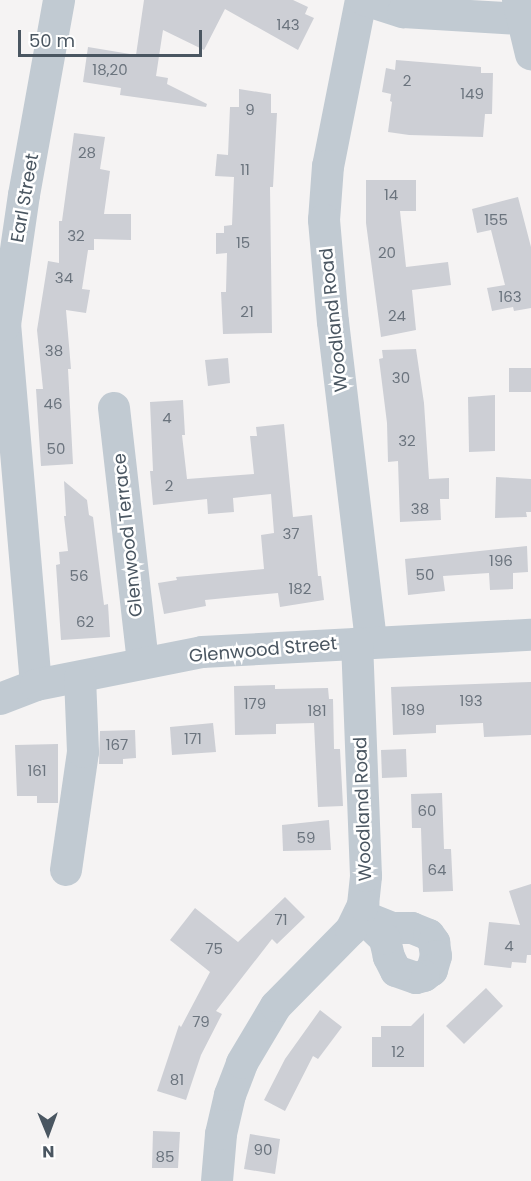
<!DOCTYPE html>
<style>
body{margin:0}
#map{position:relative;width:531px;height:1181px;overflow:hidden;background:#f5f3f3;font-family:Poppins,sans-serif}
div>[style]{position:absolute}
.building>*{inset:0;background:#cdcfd5}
.minor>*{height:32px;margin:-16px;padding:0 16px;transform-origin:16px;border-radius:16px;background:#c1cad2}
span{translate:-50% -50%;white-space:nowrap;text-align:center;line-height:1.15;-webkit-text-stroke:5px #fff;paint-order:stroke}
.number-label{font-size:15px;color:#6b747e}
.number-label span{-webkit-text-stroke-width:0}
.street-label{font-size:18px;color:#4a5661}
.north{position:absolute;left:18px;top:1103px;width:60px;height:60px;-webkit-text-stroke:4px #fff;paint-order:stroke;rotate:179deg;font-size:16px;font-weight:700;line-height:24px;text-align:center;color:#4a5661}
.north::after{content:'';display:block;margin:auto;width:21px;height:27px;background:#4a5661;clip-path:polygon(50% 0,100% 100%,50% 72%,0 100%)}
.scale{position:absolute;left:18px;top:30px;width:184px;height:27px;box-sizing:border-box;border:3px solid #4a5661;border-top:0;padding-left:8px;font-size:18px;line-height:21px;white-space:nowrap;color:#4a5661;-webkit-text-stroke:4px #fff;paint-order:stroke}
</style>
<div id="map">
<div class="building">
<div style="clip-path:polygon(144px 0,293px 0,308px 7px,305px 14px,314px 18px,298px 50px,225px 9px,204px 50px,163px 30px,156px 76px,168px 78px,167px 84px,207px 104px,206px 107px,120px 95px,121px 88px,83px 82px,88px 47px,136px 55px)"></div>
<div style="clip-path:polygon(396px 60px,481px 67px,481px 73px,493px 73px,492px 114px,485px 114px,483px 137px,409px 135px,388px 132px,392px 102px,390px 101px,391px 94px,382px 92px,386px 68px,395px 70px)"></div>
<div style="clip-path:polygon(239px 89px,271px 94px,271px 113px,277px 113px,273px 187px,270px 187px,272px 333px,223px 334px,221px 292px,226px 292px,227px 253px,216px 254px,216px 233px,224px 233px,224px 226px,232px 225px,234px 177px,215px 176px,217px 154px,228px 155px,230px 107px,239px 107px)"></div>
<div style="clip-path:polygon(74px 133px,105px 137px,100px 169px,110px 171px,104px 214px,131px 214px,131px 240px,94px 239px,94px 250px,88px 250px,82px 289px,90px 290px,86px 313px,66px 310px,71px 369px,68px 369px,73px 464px,41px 466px,36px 389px,43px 389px,37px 330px,48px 261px,59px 263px,59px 221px,62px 221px)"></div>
<div style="clip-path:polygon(366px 180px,416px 180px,416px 211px,400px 211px,406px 267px,448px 262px,451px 285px,412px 290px,416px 330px,381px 337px,366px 223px)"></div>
<div style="clip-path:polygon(518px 197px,531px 247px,531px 308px,514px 311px,513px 307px,492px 311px,487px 288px,505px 285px,491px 230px,477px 233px,472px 209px)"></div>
<div style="clip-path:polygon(416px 349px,424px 403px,429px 479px,449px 478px,449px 499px,440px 499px,441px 520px,400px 522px,398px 461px,388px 462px,387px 423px,379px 359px,383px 358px,382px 350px)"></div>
<div style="clip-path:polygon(228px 358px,230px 383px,208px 386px,205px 360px)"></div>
<div style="clip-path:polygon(509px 368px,531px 368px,531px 392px,509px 392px)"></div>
<div style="clip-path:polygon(495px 395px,495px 451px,469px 452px,468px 397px)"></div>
<div style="clip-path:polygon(183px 400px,185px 435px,182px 435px,187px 479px,254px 474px,250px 436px,257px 436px,256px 427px,284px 424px,293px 517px,312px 515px,318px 576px,321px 576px,324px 600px,280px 607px,278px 593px,205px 600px,206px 606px,164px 614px,158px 583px,177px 580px,176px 577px,264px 569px,261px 535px,274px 533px,271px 494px,233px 498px,234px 512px,208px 514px,207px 499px,153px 505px,150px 471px,153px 471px,150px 402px)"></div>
<div style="clip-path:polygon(496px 477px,531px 479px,531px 512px,526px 512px,527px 517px,495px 518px)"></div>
<div style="clip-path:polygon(64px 481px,87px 500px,89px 515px,93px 517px,104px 605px,108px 604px,110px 637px,61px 640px,56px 565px,60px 564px,59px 552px,68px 551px,64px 516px,66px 516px)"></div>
<div style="clip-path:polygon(527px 546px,528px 572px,513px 573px,513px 589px,490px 590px,489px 573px,443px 576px,445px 591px,408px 595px,405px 559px)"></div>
<div style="clip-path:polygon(531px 682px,531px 735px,484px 737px,483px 723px,436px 725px,436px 733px,393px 735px,391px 687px)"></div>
<div style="clip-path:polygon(275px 685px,275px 689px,328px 688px,329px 699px,333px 699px,334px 749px,340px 749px,343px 806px,318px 807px,314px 723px,276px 724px,276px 734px,235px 735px,234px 686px)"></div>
<div style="clip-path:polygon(213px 723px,216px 752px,172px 755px,170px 727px)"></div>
<div style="clip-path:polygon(135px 730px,136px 758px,123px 759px,123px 764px,99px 764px,100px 731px)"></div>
<div style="clip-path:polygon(58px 744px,58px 803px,37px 803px,37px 796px,17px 796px,15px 745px)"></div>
<div style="clip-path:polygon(406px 749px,407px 777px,382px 778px,381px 750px)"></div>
<div style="clip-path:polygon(442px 793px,444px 849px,451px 849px,453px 891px,423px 892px,421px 828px,412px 828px,411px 794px)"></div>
<div style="clip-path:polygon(329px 820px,331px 850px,283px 851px,282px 825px)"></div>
<div style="clip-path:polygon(531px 884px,531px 955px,527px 955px,526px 963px,512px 962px,511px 968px,484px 965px,489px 922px,520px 925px,509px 891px)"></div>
<div style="clip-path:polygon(285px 897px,305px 917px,277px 944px,272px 939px,216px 1011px,222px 1014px,201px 1055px,186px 1100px,157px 1091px,179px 1025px,181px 1027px,210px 972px,170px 940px,195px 908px,238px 942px)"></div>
<div style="clip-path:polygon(486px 988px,503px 1006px,464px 1044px,446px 1026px)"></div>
<div style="clip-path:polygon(320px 1010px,342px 1027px,318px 1059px,313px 1056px,285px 1111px,264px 1100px,285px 1059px)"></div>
<div style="clip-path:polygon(424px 1013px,424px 1067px,372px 1067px,372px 1037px,381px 1037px,381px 1026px,411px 1026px)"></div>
<div style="clip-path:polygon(153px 1131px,180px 1132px,178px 1168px,152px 1168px)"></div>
<div style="clip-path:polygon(250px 1134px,280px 1139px,275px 1174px,244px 1169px)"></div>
</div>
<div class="minor">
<div style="left:361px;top:0;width:169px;rotate:101.2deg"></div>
<div style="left:328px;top:166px;width:54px;rotate:94.2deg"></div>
<div style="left:324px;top:220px;width:102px;rotate:85deg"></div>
<div style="left:333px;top:322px;width:322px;rotate:83.2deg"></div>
<div style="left:365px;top:0;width:40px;rotate:18deg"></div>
<div style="left:403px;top:12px;width:119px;rotate:3.4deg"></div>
<div style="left:518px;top:0;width:56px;rotate:76.5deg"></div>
<div style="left:114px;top:408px;width:257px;rotate:83.5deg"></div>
<div style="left:36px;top:685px;width:361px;rotate:-94.9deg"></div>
<div style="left:5px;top:325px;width:131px;rotate:-81.7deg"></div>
<div style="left:24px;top:195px;width:198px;rotate:-79.8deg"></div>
<div style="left:0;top:699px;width:39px;rotate:-21deg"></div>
<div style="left:36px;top:685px;width:169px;rotate:-11.2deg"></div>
<div style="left:202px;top:652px;width:329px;rotate:-3deg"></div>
<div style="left:66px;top:870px;width:119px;rotate:-81.8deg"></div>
<div style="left:83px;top:752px;width:74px;rotate:-92.3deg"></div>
<div style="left:360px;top:915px;width:35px;rotate:22deg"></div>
<div style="left:392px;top:928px;width:20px"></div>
<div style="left:412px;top:928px;width:18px;rotate:22deg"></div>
<div style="left:429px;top:935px;width:9px;rotate:54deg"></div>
<div style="left:434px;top:942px;width:14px;rotate:82deg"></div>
<div style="left:436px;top:956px;width:15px;rotate:106deg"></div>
<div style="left:432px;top:970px;width:10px;rotate:143deg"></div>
<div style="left:424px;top:976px;width:8px;rotate:166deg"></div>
<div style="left:416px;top:978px;width:21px;rotate:-161deg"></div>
<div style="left:396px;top:971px;width:16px;rotate:-117deg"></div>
<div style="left:389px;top:957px;width:18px;rotate:-103deg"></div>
<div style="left:385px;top:939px;width:35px;rotate:-136deg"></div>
<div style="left:217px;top:1181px;width:47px;rotate:-85.1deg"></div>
<div style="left:221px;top:1134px;width:40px;rotate:-77deg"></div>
<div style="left:230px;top:1095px;width:34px;rotate:-69deg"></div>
<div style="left:242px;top:1063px;width:66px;rotate:-59.2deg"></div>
<div style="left:276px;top:1006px;width:107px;rotate:-45.4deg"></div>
<div style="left:351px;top:930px;width:28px;rotate:-64deg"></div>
<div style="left:363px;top:905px;width:29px;rotate:-84deg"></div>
<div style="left:366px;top:876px;width:233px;rotate:-92.2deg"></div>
</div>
<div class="number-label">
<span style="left:288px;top:25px">143</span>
<span style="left:110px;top:70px">18,20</span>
<span style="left:407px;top:81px">2</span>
<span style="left:472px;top:94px">149</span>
<span style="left:250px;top:110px">9</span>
<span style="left:87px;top:153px">28</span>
<span style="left:245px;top:170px">11</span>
<span style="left:391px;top:195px">14</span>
<span style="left:496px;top:220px">155</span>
<span style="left:76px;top:236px">32</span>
<span style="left:243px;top:243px">15</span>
<span style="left:387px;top:253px">20</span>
<span style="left:64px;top:278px">34</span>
<span style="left:510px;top:297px">163</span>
<span style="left:247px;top:312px">21</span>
<span style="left:397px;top:316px">24</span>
<span style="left:54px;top:351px">38</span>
<span style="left:401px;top:378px">30</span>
<span style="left:53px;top:404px">46</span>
<span style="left:167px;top:418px">4</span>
<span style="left:407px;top:441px">32</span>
<span style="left:56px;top:449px">50</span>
<span style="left:169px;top:486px">2</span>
<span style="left:420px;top:509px">38</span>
<span style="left:291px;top:534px">37</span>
<span style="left:501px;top:561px">196</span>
<span style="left:425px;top:575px">50</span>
<span style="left:79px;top:576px">56</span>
<span style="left:300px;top:589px">182</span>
<span style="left:85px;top:622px">62</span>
<span style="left:471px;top:701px">193</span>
<span style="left:255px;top:704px">179</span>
<span style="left:413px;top:710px">189</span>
<span style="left:317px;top:711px">181</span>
<span style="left:193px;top:739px">171</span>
<span style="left:117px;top:745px">167</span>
<span style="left:37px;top:771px">161</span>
<span style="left:427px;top:811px">60</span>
<span style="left:306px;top:838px">59</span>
<span style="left:437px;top:870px">64</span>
<span style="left:281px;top:920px">71</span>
<span style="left:509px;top:946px">4</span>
<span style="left:214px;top:949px">75</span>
<span style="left:201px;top:1022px">79</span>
<span style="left:398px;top:1052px">12</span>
<span style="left:177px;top:1080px">81</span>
<span style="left:263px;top:1150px">90</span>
<span style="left:165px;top:1157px">85</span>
</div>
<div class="street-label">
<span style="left:25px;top:198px;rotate:-80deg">Earl Street</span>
<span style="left:334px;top:320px;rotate:-96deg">Woodland Road</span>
<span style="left:128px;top:535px;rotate:-96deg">Glenwood Terrace</span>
<span style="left:263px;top:650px;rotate:-5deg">Glenwood Street</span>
<span style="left:363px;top:809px;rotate:-92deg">Woodland Road</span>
</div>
<div class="north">N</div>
<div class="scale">50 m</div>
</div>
